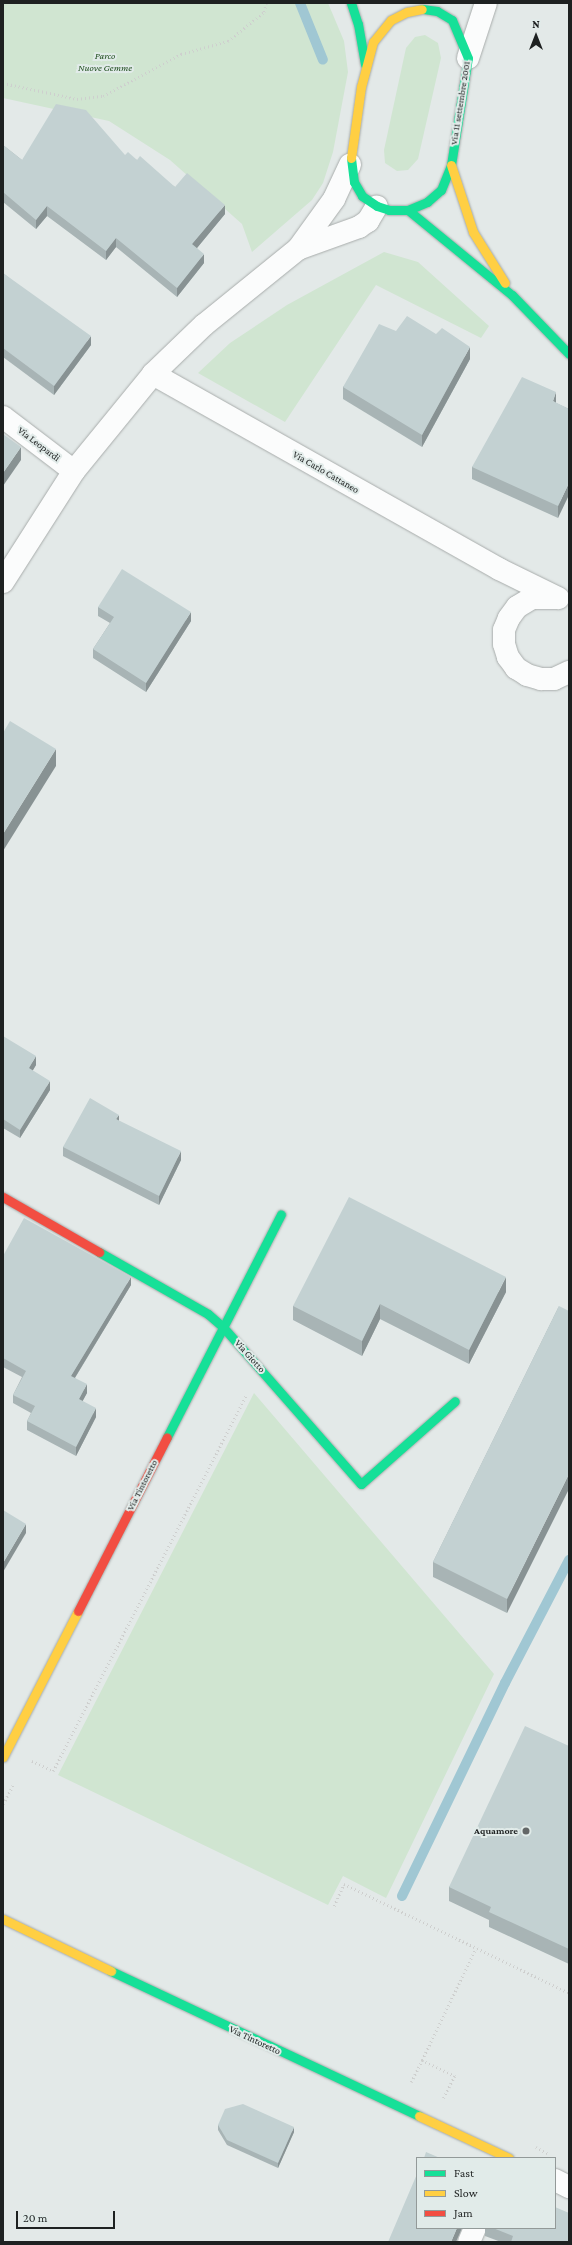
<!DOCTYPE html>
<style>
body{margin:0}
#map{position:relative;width:572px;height:2245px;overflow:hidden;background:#e3e9e8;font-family:"Crimson Pro",serif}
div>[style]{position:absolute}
.green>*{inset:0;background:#d0e5d1}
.stream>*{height:10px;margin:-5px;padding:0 5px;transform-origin:5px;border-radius:5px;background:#a0c7d3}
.path>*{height:2.5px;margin-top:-1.25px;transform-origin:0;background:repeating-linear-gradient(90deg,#cecfce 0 1px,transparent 0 4px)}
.roads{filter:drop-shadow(0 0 1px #a8acab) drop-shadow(0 0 1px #a8acab)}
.street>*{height:22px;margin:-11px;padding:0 11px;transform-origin:11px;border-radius:11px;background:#fbfcfc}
.fast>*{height:9px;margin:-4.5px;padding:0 4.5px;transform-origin:4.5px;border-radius:4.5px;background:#16e098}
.slow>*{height:9px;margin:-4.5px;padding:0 4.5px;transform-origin:4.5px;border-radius:4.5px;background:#ffcf43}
.jam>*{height:9px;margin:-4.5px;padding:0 4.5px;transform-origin:4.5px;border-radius:4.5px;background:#f24e42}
.wall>*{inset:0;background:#a8b4b5}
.shaded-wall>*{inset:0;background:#889293}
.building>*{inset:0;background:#c3d1d2}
.dots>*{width:11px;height:11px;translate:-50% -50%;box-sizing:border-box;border:2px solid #e1ebe9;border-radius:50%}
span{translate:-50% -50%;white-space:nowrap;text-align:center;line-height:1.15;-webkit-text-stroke:4px #e1ebe9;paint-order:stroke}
.park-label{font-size:10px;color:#204e1f;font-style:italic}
.street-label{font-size:10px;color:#1e2121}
.poi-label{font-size:10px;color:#1e2121;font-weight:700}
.right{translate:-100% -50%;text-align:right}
.frame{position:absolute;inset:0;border:4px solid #1e2121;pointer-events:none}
.legend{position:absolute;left:416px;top:2157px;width:140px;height:72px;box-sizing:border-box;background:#e1ebe9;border:1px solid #939a99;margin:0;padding:5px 7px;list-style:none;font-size:12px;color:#1e2121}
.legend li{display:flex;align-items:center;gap:8px;height:20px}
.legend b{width:20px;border:1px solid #939a99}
.north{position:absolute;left:516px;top:16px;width:40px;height:40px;-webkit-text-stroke:3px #e1ebe9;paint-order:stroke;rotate:0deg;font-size:11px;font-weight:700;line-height:16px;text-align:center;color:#1e2121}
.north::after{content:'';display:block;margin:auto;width:14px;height:18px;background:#1e2121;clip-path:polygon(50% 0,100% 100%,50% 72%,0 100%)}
.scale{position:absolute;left:16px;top:2211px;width:99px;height:18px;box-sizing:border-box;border:2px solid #1e2121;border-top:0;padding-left:5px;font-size:12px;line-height:14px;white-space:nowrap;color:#1e2121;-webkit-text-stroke:3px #e1ebe9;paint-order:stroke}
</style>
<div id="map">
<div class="green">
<div style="clip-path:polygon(3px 3px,328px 3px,344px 41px,348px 72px,333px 152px,323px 183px,312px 200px,252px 252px,242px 224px,170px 160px,109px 121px,3px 98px)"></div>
<div style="clip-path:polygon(425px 35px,438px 43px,441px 58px,418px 159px,408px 170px,397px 171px,385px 163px,384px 150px,406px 48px,415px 37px)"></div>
<div style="clip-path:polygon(384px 252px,418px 262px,489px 326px,481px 338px,376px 285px,285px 422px,198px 373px,230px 343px,287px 305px)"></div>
<div style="clip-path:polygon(254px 1393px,494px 1674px,386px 1898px,343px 1876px,328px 1905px,58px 1775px)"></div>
</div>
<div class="stream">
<div style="left:300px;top:3px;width:61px;rotate:68deg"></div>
<div style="left:402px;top:1896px;width:237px;rotate:-64.2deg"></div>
<div style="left:505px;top:1683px;width:139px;rotate:-62.5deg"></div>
</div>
<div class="path">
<div style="left:3px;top:83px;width:76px;rotate:12.2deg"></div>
<div style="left:77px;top:99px;width:26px;rotate:-7deg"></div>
<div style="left:103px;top:96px;width:89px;rotate:-28.3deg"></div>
<div style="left:181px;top:54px;width:49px;rotate:-15.5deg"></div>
<div style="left:228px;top:41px;width:46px;rotate:-38.9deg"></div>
<div style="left:264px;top:12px;width:9px;rotate:-77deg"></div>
<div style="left:32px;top:1761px;width:23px;rotate:25deg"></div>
<div style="left:53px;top:1771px;width:423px;rotate:-62.8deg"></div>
<div style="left:3px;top:1804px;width:21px;rotate:-62deg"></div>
<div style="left:334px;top:1906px;width:24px;rotate:-66deg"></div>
<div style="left:344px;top:1884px;width:250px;rotate:25.8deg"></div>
<div style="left:422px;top:2060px;width:124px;rotate:-64.3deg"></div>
<div style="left:411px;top:2082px;width:25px;rotate:-63deg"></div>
<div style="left:422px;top:2060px;width:37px;rotate:26deg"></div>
<div style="left:455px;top:2076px;width:25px;rotate:117deg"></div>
<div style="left:536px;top:2147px;width:13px;rotate:29deg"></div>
</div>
<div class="roads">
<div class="street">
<div style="left:468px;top:58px;width:58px;rotate:-71.9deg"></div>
<div style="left:298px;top:249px;width:65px;rotate:-19.8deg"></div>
<div style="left:359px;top:227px;width:11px;rotate:-34deg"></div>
<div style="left:368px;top:221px;width:17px;rotate:-59deg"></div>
<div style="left:153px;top:374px;width:397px;rotate:29.4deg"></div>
<div style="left:499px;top:569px;width:66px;rotate:26.2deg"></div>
<div style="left:3px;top:417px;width:89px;rotate:37.3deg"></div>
<div style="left:3px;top:582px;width:132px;rotate:-57.4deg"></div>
<div style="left:74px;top:471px;width:125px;rotate:-50.8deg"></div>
<div style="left:153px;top:374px;width:71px;rotate:-43.9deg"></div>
<div style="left:204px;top:325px;width:121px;rotate:-39deg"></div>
<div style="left:298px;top:249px;width:62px;rotate:-54.2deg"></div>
<div style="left:334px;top:199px;width:38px;rotate:-65deg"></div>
<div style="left:557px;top:598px;width:25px;rotate:180deg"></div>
<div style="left:532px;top:598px;width:17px;rotate:149deg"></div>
<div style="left:517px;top:607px;width:14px;rotate:126deg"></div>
<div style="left:509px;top:618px;width:13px;rotate:113deg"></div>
<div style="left:504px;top:630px;width:14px;rotate:90deg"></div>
<div style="left:504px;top:644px;width:14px;rotate:73deg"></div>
<div style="left:508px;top:657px;width:14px;rotate:54deg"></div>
<div style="left:516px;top:668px;width:13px;rotate:32deg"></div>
<div style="left:527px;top:675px;width:15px;rotate:16deg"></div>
<div style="left:541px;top:679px;width:13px"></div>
<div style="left:554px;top:679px;width:17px;rotate:-25deg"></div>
<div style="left:555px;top:2180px;width:16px;rotate:27deg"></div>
<div style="left:469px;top:2242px;width:15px;rotate:-67deg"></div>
</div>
<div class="fast">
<div style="left:351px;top:3px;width:22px;rotate:72deg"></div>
<div style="left:358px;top:24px;width:41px;rotate:80.1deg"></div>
<div style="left:351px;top:158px;width:24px;rotate:83deg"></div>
<div style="left:354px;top:182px;width:16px;rotate:60deg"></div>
<div style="left:362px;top:196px;width:18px;rotate:34deg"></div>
<div style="left:377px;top:206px;width:13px;rotate:18deg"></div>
<div style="left:389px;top:210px;width:19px"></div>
<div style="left:408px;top:210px;width:21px;rotate:-23deg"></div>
<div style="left:427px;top:202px;width:18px;rotate:-41deg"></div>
<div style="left:441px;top:190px;width:27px;rotate:-68deg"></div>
<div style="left:451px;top:165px;width:108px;rotate:-81deg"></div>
<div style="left:468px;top:58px;width:41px;rotate:-112.8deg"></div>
<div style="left:452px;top:20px;width:17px;rotate:-149deg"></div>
<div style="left:437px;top:11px;width:15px;rotate:-172deg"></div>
<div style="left:408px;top:210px;width:134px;rotate:39.3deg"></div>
<div style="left:512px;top:295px;width:82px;rotate:46deg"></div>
<div style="left:99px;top:1252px;width:125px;rotate:29.6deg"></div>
<div style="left:208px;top:1314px;width:20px;rotate:41deg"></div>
<div style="left:223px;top:1327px;width:209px;rotate:48.7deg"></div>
<div style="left:361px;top:1484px;width:125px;rotate:-41.4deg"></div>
<div style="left:167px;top:1437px;width:250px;rotate:-62.9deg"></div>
<div style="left:111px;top:1971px;width:340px;rotate:25.2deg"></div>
</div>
<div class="slow">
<div style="left:351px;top:158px;width:72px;rotate:-82deg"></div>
<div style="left:361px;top:87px;width:47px;rotate:-75.1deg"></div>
<div style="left:373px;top:42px;width:28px;rotate:-51deg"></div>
<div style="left:391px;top:20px;width:18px;rotate:-27deg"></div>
<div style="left:407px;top:12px;width:15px;rotate:-11deg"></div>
<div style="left:451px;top:165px;width:71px;rotate:71.8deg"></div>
<div style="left:473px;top:232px;width:60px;rotate:57.9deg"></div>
<div style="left:3px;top:1757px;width:164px;rotate:-62.8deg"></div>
<div style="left:3px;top:1919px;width:120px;rotate:25.7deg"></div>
<div style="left:419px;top:2116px;width:99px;rotate:25deg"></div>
</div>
<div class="jam">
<div style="left:3px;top:1197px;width:111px;rotate:29.8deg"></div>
<div style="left:78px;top:1611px;width:195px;rotate:-62.9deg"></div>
</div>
</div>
<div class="wall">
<div style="clip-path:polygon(3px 145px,22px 160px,125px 155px,137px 160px,175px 187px,225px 214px,197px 248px,204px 263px,177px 297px,116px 247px,106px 260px,47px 216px,36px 229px,3px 202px)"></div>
<div style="clip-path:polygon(3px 273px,91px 345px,54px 395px,3px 357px)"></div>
<div style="clip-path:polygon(396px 331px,470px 359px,422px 447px,343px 399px,343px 387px)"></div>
<div style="clip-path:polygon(556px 403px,569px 409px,558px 518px,472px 479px,472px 467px)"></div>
<div style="clip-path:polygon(98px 607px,191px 621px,146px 692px,93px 658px,93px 649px,110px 623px,98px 616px)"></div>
<div style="clip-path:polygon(3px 1036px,36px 1065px,32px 1071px,50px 1090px,20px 1138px,3px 1128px)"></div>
<div style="clip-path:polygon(119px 1121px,181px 1160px,159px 1205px,63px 1156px,63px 1147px)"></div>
<div style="clip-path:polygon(3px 1256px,131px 1285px,75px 1378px,87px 1393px,82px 1401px,96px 1417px,76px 1456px,27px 1430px,27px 1421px,31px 1413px,13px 1403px,13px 1395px,22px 1377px,3px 1367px)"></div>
<div style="clip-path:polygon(506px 1292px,469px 1364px,380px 1319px,362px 1356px,293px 1320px,293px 1306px)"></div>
<div style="clip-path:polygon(559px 1306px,507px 1613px,433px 1577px,433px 1562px)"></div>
<div style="clip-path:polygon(569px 1746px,569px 1964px,489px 1927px,489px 1920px,449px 1901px,449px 1887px)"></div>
<div style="clip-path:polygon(218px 2125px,294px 2132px,278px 2168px,227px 2145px,218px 2130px)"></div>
<div style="clip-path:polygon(485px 2228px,555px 2228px,569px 2242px,501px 2242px,485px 2236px)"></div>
</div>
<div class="shaded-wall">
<div style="clip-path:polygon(225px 205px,225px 214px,192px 254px,192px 244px)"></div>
<div style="clip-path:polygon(47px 206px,47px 216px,36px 229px,36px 220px)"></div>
<div style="clip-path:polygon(116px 238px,116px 247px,106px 260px,106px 251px)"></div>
<div style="clip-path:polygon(204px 254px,204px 263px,177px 297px,177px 288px)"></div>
<div style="clip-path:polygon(91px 336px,91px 345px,54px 395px,54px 386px)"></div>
<div style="clip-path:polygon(470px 347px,470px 359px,422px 447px,422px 435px)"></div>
<div style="clip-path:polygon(556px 392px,556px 404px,553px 401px)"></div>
<div style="clip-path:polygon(21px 447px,21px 460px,3px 486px,3px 473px)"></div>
<div style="clip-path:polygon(569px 483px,569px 495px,558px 518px,558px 506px)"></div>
<div style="clip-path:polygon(191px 612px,191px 621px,146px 692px,146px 683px)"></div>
<div style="clip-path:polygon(56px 749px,56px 766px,3px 851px,3px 834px)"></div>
<div style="clip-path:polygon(36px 1056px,36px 1065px,29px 1077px,29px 1068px)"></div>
<div style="clip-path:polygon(50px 1081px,50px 1090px,20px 1138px,20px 1130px)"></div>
<div style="clip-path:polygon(119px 1115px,119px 1124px,116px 1119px)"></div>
<div style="clip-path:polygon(181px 1151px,181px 1160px,159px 1205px,159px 1196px)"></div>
<div style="clip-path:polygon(131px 1277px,131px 1285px,71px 1384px,71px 1376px)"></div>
<div style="clip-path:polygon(506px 1277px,506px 1292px,469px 1364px,469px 1350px)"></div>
<div style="clip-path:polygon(380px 1304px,380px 1319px,362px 1356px,362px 1341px)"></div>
<div style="clip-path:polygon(87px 1384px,87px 1393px,79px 1408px,79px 1399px)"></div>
<div style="clip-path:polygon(96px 1408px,96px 1417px,76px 1456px,76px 1447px)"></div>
<div style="clip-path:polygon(569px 1474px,569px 1489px,507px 1613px,507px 1599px)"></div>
<div style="clip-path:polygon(26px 1524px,26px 1533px,3px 1572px,3px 1563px)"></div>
<div style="clip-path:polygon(294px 2127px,294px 2132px,278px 2168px,278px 2163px)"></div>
<div style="clip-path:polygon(457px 2228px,462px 2228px,456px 2242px,451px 2242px)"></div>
</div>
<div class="building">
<div style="clip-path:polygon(56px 104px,86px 110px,125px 155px,128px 152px,137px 160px,140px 156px,175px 187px,187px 173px,225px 205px,192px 244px,204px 254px,177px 288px,116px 238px,106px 251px,47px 206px,36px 220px,3px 192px,3px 145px,22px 160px)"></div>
<div style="clip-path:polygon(3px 273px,91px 336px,54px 386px,3px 348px)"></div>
<div style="clip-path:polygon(407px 316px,436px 334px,442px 328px,470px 347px,422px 435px,343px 387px,379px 324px,396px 331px)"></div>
<div style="clip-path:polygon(522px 377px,556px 392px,553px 401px,569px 409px,569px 483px,558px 506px,472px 467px)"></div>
<div style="clip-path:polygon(3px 434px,21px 447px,3px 473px)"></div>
<div style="clip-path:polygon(122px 569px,191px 612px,146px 683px,93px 649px,114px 617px,98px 607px)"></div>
<div style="clip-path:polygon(10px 721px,56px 749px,3px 834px,3px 733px)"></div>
<div style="clip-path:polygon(3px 1036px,36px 1056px,29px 1068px,50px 1081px,20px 1130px,3px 1119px)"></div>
<div style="clip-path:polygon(90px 1098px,119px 1115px,116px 1119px,181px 1151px,159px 1196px,63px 1147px)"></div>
<div style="clip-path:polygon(349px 1197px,506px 1277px,469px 1350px,380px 1304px,362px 1341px,293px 1306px)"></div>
<div style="clip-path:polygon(24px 1218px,131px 1277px,71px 1376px,87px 1384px,79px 1399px,96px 1408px,76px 1447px,27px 1421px,35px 1406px,13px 1395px,26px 1371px,3px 1358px,3px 1256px)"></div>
<div style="clip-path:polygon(559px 1306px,569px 1311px,569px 1474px,507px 1599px,433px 1562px)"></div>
<div style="clip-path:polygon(3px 1510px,26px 1524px,3px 1563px)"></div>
<div style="clip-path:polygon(525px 1726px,569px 1746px,569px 1949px,489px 1912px,491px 1907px,449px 1887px)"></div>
<div style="clip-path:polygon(243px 2104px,294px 2127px,278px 2163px,227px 2140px,218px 2125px,225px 2109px)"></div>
<div style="clip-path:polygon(426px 2152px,440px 2158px,424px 2158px)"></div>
<div style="clip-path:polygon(417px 2174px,417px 2228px,457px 2228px,451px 2242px,388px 2242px)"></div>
<div style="clip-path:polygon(555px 2207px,569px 2213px,569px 2242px,511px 2242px,513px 2236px,493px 2228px,555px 2228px)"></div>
</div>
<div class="dots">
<div style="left:526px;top:1831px;background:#636767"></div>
</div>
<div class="park-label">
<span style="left:105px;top:61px">Parco<br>Nuove Gemme</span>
</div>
<div class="street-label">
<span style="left:460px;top:103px;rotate:-81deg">Via 11 settembre 2001</span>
<span style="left:39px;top:444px;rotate:37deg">Via Leopardi</span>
<span style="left:326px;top:472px;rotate:30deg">Via Carlo Cattaneo</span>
<span style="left:250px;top:1356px;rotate:48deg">Via Giotto</span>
<span style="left:142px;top:1485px;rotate:-63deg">Via Tintoretto</span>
<span style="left:255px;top:2040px;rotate:25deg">Via Tintoretto</span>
</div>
<div class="poi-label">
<span class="right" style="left:518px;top:1831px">Aquamore</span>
</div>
<div class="frame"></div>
<ul class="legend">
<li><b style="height:5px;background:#16e098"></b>Fast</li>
<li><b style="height:5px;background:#ffcf43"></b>Slow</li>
<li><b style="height:5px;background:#f24e42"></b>Jam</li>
</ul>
<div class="north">N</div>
<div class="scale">20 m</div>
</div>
